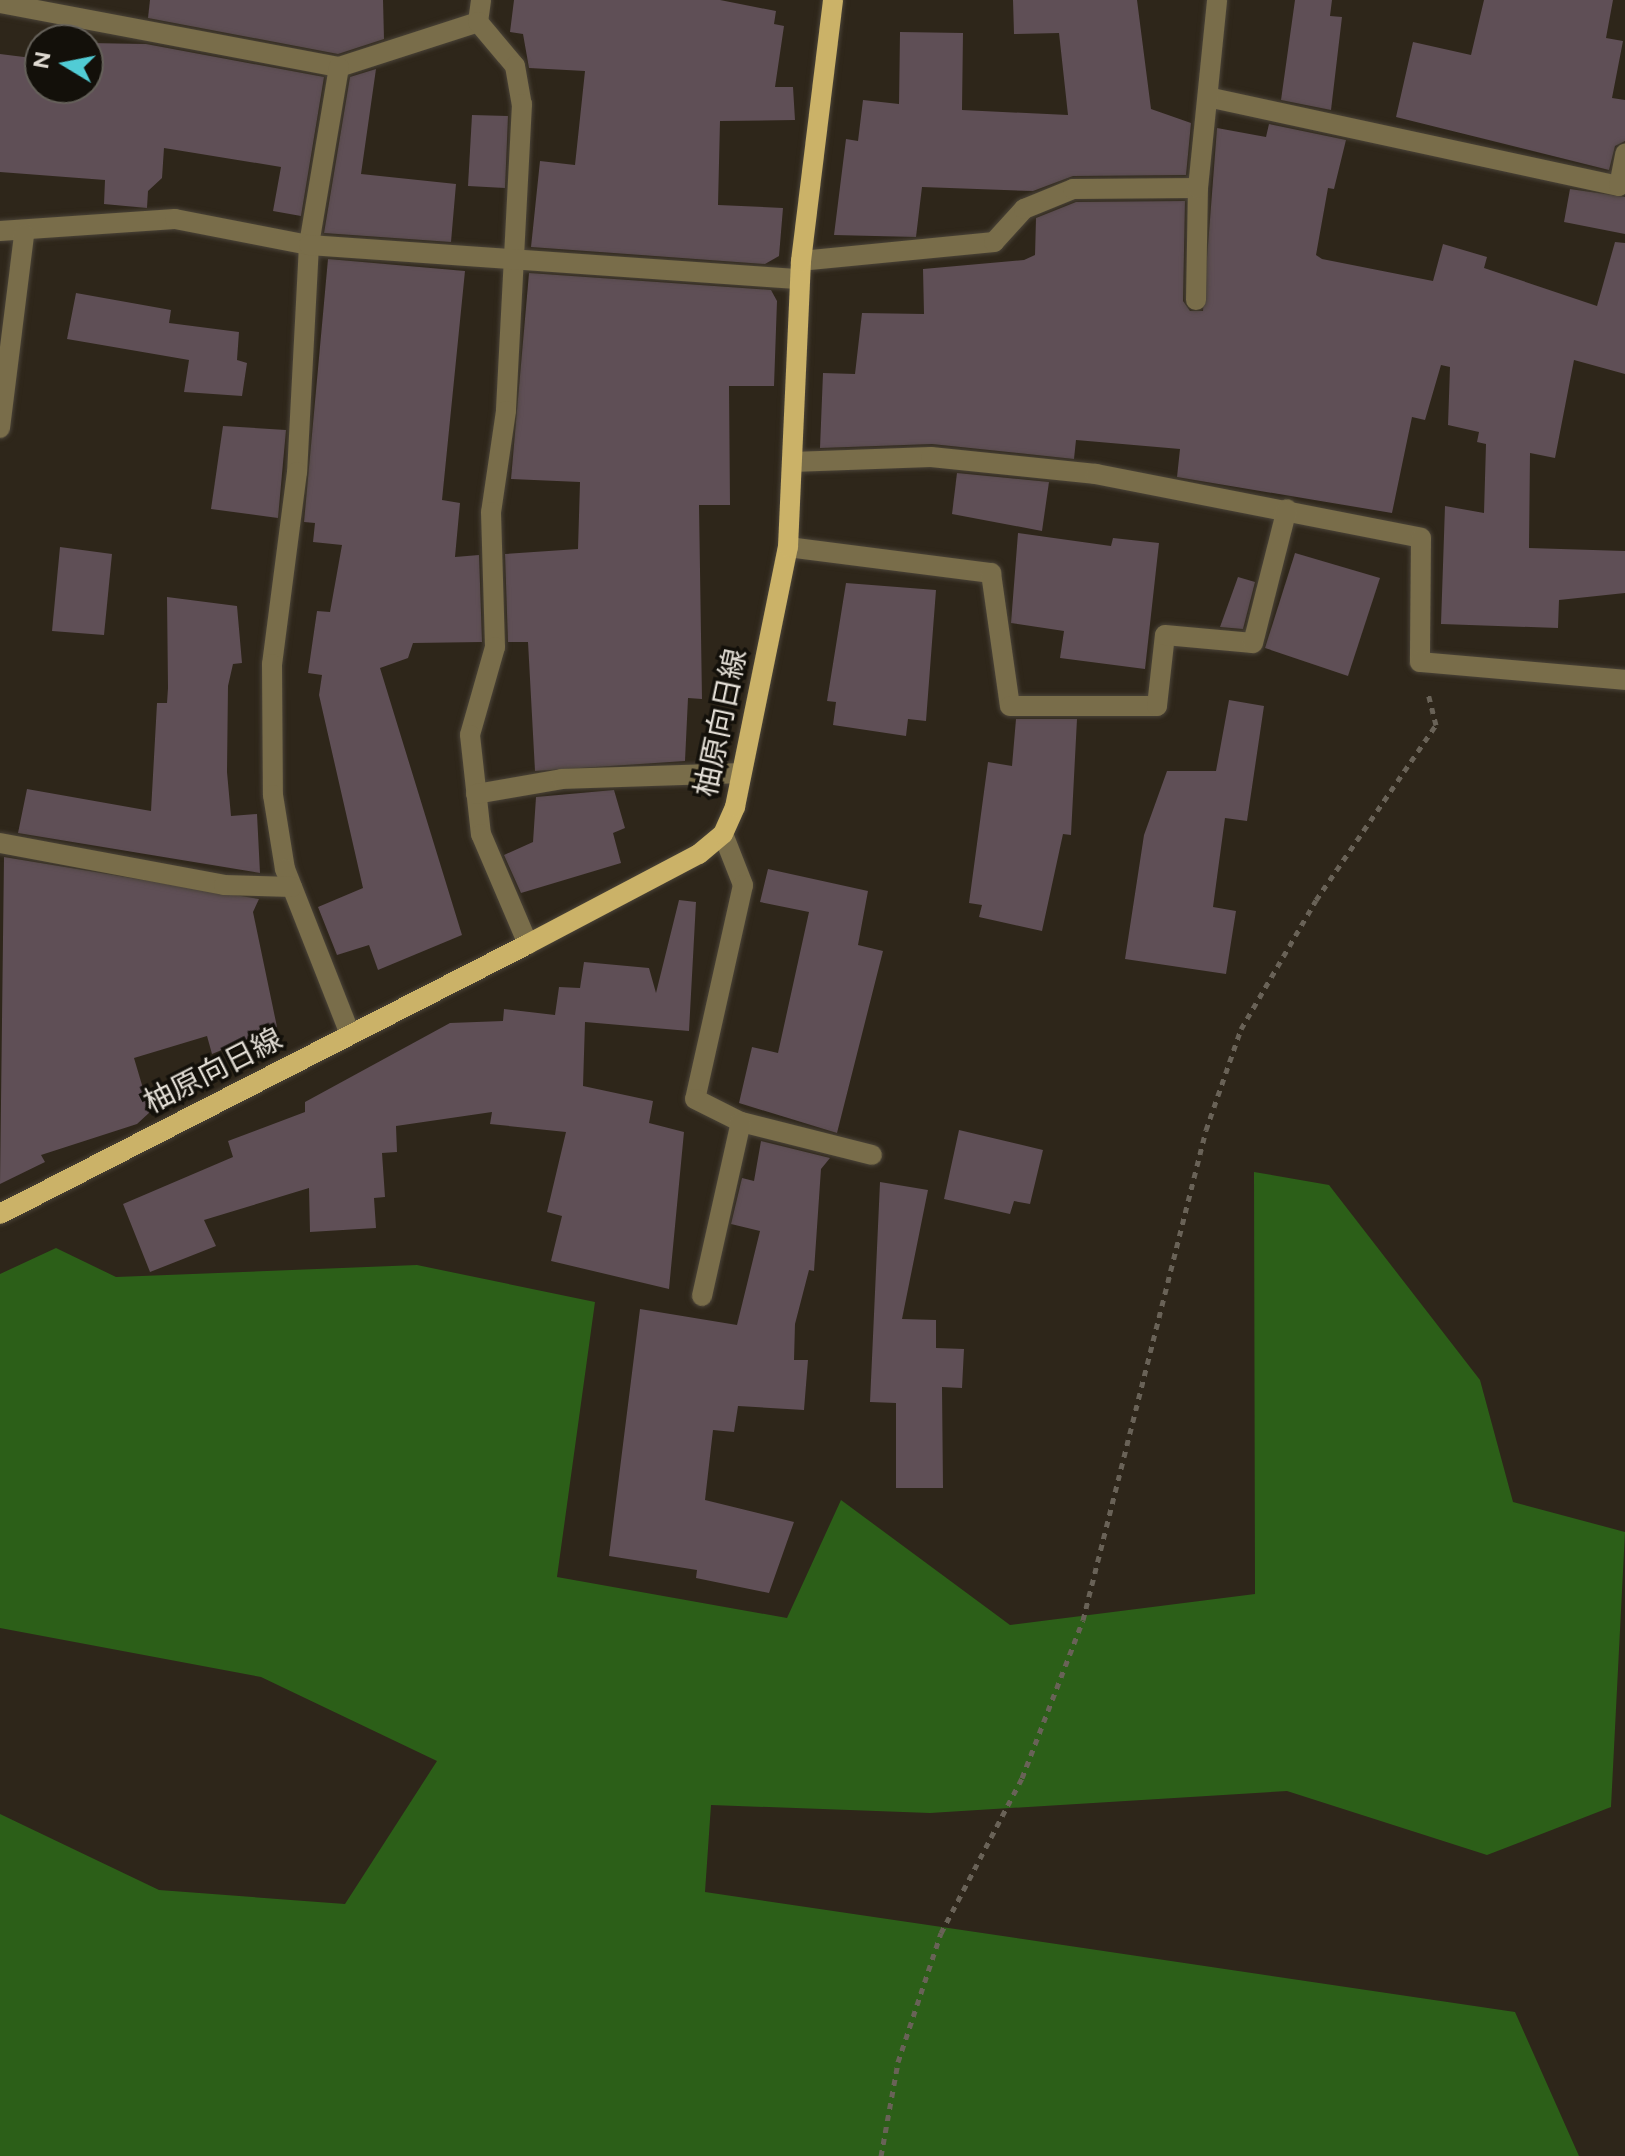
<!DOCTYPE html>
<meta charset="utf-8">
<style>
body{margin:0}
#map{position:relative;width:1625px;height:2156px;overflow:hidden;background:#2e261a;font-family:Figtree,"Noto Sans JP",sans-serif}
div>[style]{position:absolute}
.forest>*{inset:0;background:#2c5f18}
.building>*{inset:0;background:#5f4f56}
.path>*{height:5px;margin-top:-2.5px;transform-origin:0;background:repeating-linear-gradient(90deg,#696257 0 6px,transparent 0 12px)}
.roads{filter:drop-shadow(0 0 2px #4a4338) drop-shadow(0 0 2px #4a4338)}
.minor>*{height:20px;margin:-10px;padding:0 10px;transform-origin:10px;border-radius:10px;background:#796d4a}
.major>*{height:20px;margin:-10px;padding:0 10px;transform-origin:10px;border-radius:10px;background:#cbb268}
span{translate:-50% -50%;white-space:nowrap;text-align:center;line-height:1.15;-webkit-text-stroke:7px #13100a;paint-order:stroke}
.street-label{font-size:30px;color:#e0dbd3}
.north{position:absolute;left:24px;top:24px;width:80px;height:80px;box-sizing:border-box;background:#13100a;border:2px solid #65615a;border-radius:50%;rotate:280deg;font-size:22px;font-weight:700;line-height:32px;text-align:center;color:#e0dbd3}
.north::after{content:'';display:block;margin:auto;width:28px;height:36px;background:#51ccd5;clip-path:polygon(50% 0,100% 100%,50% 72%,0 100%)}
</style>
<div id="map">
<div class="forest">
<div style="clip-path:polygon(1254px 1172px,1329px 1185px,1480px 1380px,1513px 1502px,1625px 1532px,1611px 1807px,1487px 1855px,1287px 1791px,930px 1813px,711px 1805px,705px 1892px,1515px 2012px,1579px 2156px,0 2156px,0 1814px,159px 1890px,345px 1904px,437px 1761px,261px 1677px,0 1628px,0 1274px,56px 1248px,116px 1277px,417px 1265px,595px 1302px,557px 1577px,787px 1618px,841px 1500px,1010px 1625px,1255px 1594px)"></div>
</div>
<div class="building">
<div style="clip-path:polygon(150px 0,383px 0,384px 39px,338px 54px,148px 18px)"></div>
<div style="clip-path:polygon(514px 0,720px 0,776px 11px,774px 24px,784px 26px,775px 87px,793px 87px,795px 120px,720px 121px,718px 205px,783px 208px,779px 256px,765px 264px,531px 247px,540px 161px,575px 165px,585px 71px,529px 68px,523px 34px,510px 32px)"></div>
<div style="clip-path:polygon(1013px 0,1137px 0,1151px 109px,1191px 123px,1186px 175px,1073px 176px,1033px 191px,922px 187px,916px 237px,834px 235px,846px 139px,858px 141px,863px 100px,899px 104px,900px 32px,963px 33px,962px 110px,1068px 115px,1059px 33px,1014px 34px)"></div>
<div style="clip-path:polygon(1295px 0,1332px 0,1330px 16px,1342px 17px,1331px 110px,1281px 100px)"></div>
<div style="clip-path:polygon(1484px 0,1613px 0,1606px 38px,1623px 41px,1612px 98px,1625px 100px,1625px 141px,1615px 146px,1609px 170px,1396px 117px,1413px 42px,1471px 55px)"></div>
<div style="clip-path:polygon(88px 43px,146px 44px,324px 77px,301px 216px,273px 211px,281px 167px,164px 148px,162px 178px,148px 191px,147px 208px,104px 204px,105px 180px,0 172px,0 54px,40px 59px,40px 88px,88px 88px)"></div>
<div style="clip-path:polygon(376px 69px,361px 174px,456px 184px,451px 242px,324px 233px,350px 77px)"></div>
<div style="clip-path:polygon(472px 115px,508px 116px,505px 188px,468px 186px)"></div>
<div style="clip-path:polygon(1269px 124px,1346px 140px,1334px 189px,1328px 188px,1316px 255px,1322px 259px,1433px 281px,1443px 244px,1487px 257px,1484px 268px,1597px 306px,1615px 242px,1625px 243px,1625px 374px,1574px 360px,1555px 458px,1530px 453px,1529px 548px,1625px 551px,1625px 593px,1559px 600px,1558px 628px,1441px 624px,1445px 506px,1484px 513px,1486px 444px,1477px 442px,1479px 432px,1448px 425px,1450px 367px,1441px 365px,1425px 420px,1412px 417px,1392px 513px,1177px 477px,1180px 449px,1076px 440px,1074px 459px,932px 444px,820px 448px,823px 373px,855px 374px,862px 313px,924px 314px,923px 269px,1024px 260px,1035px 255px,1036px 218px,1076px 202px,1185px 201px,1183px 301px,1190px 311px,1203px 311px,1217px 128px,1266px 137px)"></div>
<div style="clip-path:polygon(1570px 189px,1625px 197px,1625px 234px,1564px 222px)"></div>
<div style="clip-path:polygon(328px 259px,465px 271px,442px 500px,460px 503px,455px 557px,479px 555px,482px 642px,413px 643px,408px 658px,380px 668px,462px 935px,378px 970px,369px 945px,337px 955px,318px 907px,363px 888px,319px 695px,322px 675px,308px 673px,317px 611px,330px 612px,342px 545px,313px 542px,315px 523px,304px 522px)"></div>
<div style="clip-path:polygon(529px 273px,771px 290px,777px 301px,774px 386px,729px 386px,730px 505px,699px 505px,702px 699px,688px 698px,685px 761px,535px 771px,528px 642px,508px 642px,505px 554px,578px 549px,580px 482px,511px 479px)"></div>
<div style="clip-path:polygon(76px 293px,171px 310px,169px 323px,239px 332px,237px 360px,247px 363px,242px 396px,184px 392px,189px 360px,67px 339px)"></div>
<div style="clip-path:polygon(223px 426px,286px 430px,278px 518px,211px 509px)"></div>
<div style="clip-path:polygon(957px 473px,1049px 482px,1042px 531px,952px 514px)"></div>
<div style="clip-path:polygon(1018px 533px,1111px 546px,1113px 538px,1159px 543px,1145px 669px,1060px 658px,1064px 631px,1011px 623px)"></div>
<div style="clip-path:polygon(60px 547px,112px 554px,104px 635px,52px 631px)"></div>
<div style="clip-path:polygon(1295px 553px,1380px 578px,1348px 676px,1265px 648px)"></div>
<div style="clip-path:polygon(1238px 577px,1255px 582px,1243px 629px,1220px 627px)"></div>
<div style="clip-path:polygon(846px 583px,936px 590px,926px 721px,908px 719px,906px 736px,833px 725px,836px 702px,827px 701px)"></div>
<div style="clip-path:polygon(167px 597px,237px 606px,242px 663px,233px 664px,228px 686px,227px 772px,231px 816px,257px 814px,260px 873px,18px 833px,27px 789px,151px 811px,157px 703px,167px 703px,168px 688px)"></div>
<div style="clip-path:polygon(1229px 700px,1264px 706px,1247px 821px,1225px 818px,1213px 907px,1236px 911px,1226px 974px,1125px 959px,1144px 835px,1167px 771px,1216px 771px)"></div>
<div style="clip-path:polygon(1016px 719px,1077px 719px,1071px 835px,1063px 834px,1042px 931px,979px 917px,982px 905px,969px 903px,988px 762px,1012px 766px)"></div>
<div style="clip-path:polygon(614px 790px,625px 828px,613px 833px,621px 863px,521px 893px,504px 855px,533px 842px,536px 797px)"></div>
<div style="clip-path:polygon(4px 857px,259px 899px,253px 912px,277px 1027px,212px 1054px,207px 1036px,134px 1058px,150px 1112px,137px 1124px,41px 1155px,45px 1162px,0 1184px)"></div>
<div style="clip-path:polygon(768px 869px,868px 891px,858px 945px,883px 951px,837px 1133px,739px 1103px,752px 1047px,778px 1053px,809px 912px,760px 902px)"></div>
<div style="clip-path:polygon(679px 900px,696px 902px,689px 1031px,585px 1022px,583px 1086px,653px 1101px,649px 1123px,684px 1132px,669px 1289px,551px 1261px,562px 1216px,547px 1212px,566px 1132px,490px 1124px,492px 1112px,396px 1126px,397px 1152px,382px 1153px,385px 1197px,374px 1198px,376px 1228px,310px 1232px,309px 1188px,204px 1220px,216px 1246px,150px 1272px,123px 1204px,233px 1157px,228px 1141px,305px 1112px,305px 1102px,450px 1023px,503px 1021px,504px 1009px,555px 1015px,559px 987px,580px 988px,584px 962px,649px 968px,656px 993px)"></div>
<div style="clip-path:polygon(959px 1130px,1043px 1150px,1030px 1204px,1014px 1201px,1010px 1214px,944px 1199px)"></div>
<div style="clip-path:polygon(761px 1141px,830px 1158px,821px 1169px,814px 1271px,809px 1270px,795px 1324px,794px 1360px,808px 1360px,804px 1410px,738px 1406px,734px 1432px,713px 1430px,705px 1500px,794px 1522px,769px 1593px,696px 1578px,697px 1570px,609px 1556px,640px 1309px,737px 1325px,760px 1231px,731px 1224px,742px 1178px,754px 1181px)"></div>
<div style="clip-path:polygon(880px 1182px,928px 1190px,902px 1319px,936px 1320px,936px 1348px,964px 1349px,962px 1388px,942px 1387px,943px 1488px,896px 1488px,896px 1403px,870px 1402px)"></div>
</div>
<div class="path">
<div style="left:881px;top:2156px;width:96px;rotate:-79.7deg"></div>
<div style="left:898px;top:2062px;width:136px;rotate:-71.6deg"></div>
<div style="left:941px;top:1933px;width:175px;rotate:-62.4deg"></div>
<div style="left:1022px;top:1778px;width:169px;rotate:-68.9deg"></div>
<div style="left:1083px;top:1620px;width:505px;rotate:-75.91deg"></div>
<div style="left:1206px;top:1130px;width:107px;rotate:-70.9deg"></div>
<div style="left:1241px;top:1029px;width:149px;rotate:-59.8deg"></div>
<div style="left:1316px;top:900px;width:212px;rotate:-55.6deg"></div>
<div style="left:1436px;top:725px;width:33px;rotate:-104deg"></div>
</div>
<div class="roads">
<div class="minor">
<div style="left:0;top:3px;width:345px;rotate:10.7deg"></div>
<div style="left:339px;top:67px;width:146px;rotate:-17.9deg"></div>
<div style="left:478px;top:22px;width:22px;rotate:-82deg"></div>
<div style="left:478px;top:22px;width:57px;rotate:49.9deg"></div>
<div style="left:515px;top:66px;width:39px;rotate:80deg"></div>
<div style="left:522px;top:104px;width:307px;rotate:93deg"></div>
<div style="left:506px;top:411px;width:102px;rotate:98.4deg"></div>
<div style="left:491px;top:512px;width:135px;rotate:88.3deg"></div>
<div style="left:495px;top:647px;width:91px;rotate:105.9deg"></div>
<div style="left:470px;top:735px;width:100px;rotate:83.7deg"></div>
<div style="left:481px;top:834px;width:120px;rotate:66.9deg"></div>
<div style="left:339px;top:67px;width:181px;rotate:99.6deg"></div>
<div style="left:309px;top:245px;width:227px;rotate:93deg"></div>
<div style="left:297px;top:472px;width:194px;rotate:97.4deg"></div>
<div style="left:272px;top:664px;width:131px;rotate:89.6deg"></div>
<div style="left:273px;top:795px;width:75px;rotate:80.8deg"></div>
<div style="left:285px;top:869px;width:177px;rotate:68.5deg"></div>
<div style="left:1212px;top:98px;width:416px;rotate:12.2deg"></div>
<div style="left:1619px;top:186px;width:33px;rotate:-79deg"></div>
<div style="left:0;top:231px;width:175px;rotate:-3.9deg"></div>
<div style="left:175px;top:219px;width:136px;rotate:11deg"></div>
<div style="left:309px;top:245px;width:492px;rotate:4deg"></div>
<div style="left:801px;top:261px;width:194px;rotate:-5.6deg"></div>
<div style="left:994px;top:242px;width:45px;rotate:-47.7deg"></div>
<div style="left:1024px;top:209px;width:53px;rotate:-22.2deg"></div>
<div style="left:1073px;top:189px;width:125px;rotate:-0.5deg"></div>
<div style="left:1196px;top:300px;width:112px;rotate:-89deg"></div>
<div style="left:1198px;top:188px;width:189px;rotate:-84.2deg"></div>
<div style="left:0;top:428px;width:195px;rotate:-82.9deg"></div>
<div style="left:792px;top:462px;width:139px;rotate:-2.1deg"></div>
<div style="left:931px;top:457px;width:166px;rotate:5.9deg"></div>
<div style="left:1096px;top:474px;width:331px;rotate:11.1deg"></div>
<div style="left:1421px;top:538px;width:124px;rotate:90.5deg"></div>
<div style="left:1420px;top:662px;width:206px;rotate:5deg"></div>
<div style="left:788px;top:547px;width:205px;rotate:7.3deg"></div>
<div style="left:991px;top:573px;width:134px;rotate:81.9deg"></div>
<div style="left:1010px;top:706px;width:147px"></div>
<div style="left:1157px;top:706px;width:71px;rotate:-83.6deg"></div>
<div style="left:1165px;top:635px;width:88px;rotate:5.2deg"></div>
<div style="left:1253px;top:643px;width:138px;rotate:-75.8deg"></div>
<div style="left:476px;top:794px;width:87px;rotate:-9.9deg"></div>
<div style="left:562px;top:779px;width:179px;rotate:-1.9deg"></div>
<div style="left:723px;top:834px;width:55px;rotate:68.6deg"></div>
<div style="left:743px;top:885px;width:219px;rotate:102.6deg"></div>
<div style="left:695px;top:1099px;width:51px;rotate:26.6deg"></div>
<div style="left:741px;top:1122px;width:135px;rotate:14.1deg"></div>
<div style="left:0;top:843px;width:228px;rotate:10.6deg"></div>
<div style="left:224px;top:885px;width:68px;rotate:1.7deg"></div>
<div style="left:702px;top:1296px;width:178px;rotate:-77.4deg"></div>
</div>
<div class="major">
<div style="left:0;top:1214px;width:593px;rotate:-27.08deg"></div>
<div style="left:528px;top:944px;width:193px;rotate:-27.8deg"></div>
<div style="left:699px;top:854px;width:31px;rotate:-40deg"></div>
<div style="left:723px;top:834px;width:30px;rotate:-66deg"></div>
<div style="left:735px;top:807px;width:265px;rotate:-78.5deg"></div>
<div style="left:788px;top:547px;width:286px;rotate:-87.4deg"></div>
<div style="left:801px;top:261px;width:263px;rotate:-83deg"></div>
</div>
</div>
<div class="street-label">
<span style="left:721px;top:723px;rotate:-78deg">柚原向日線</span>
<span style="left:213px;top:1071px;rotate:-27deg">柚原向日線</span>
</div>
<div class="north">N</div>
</div>
